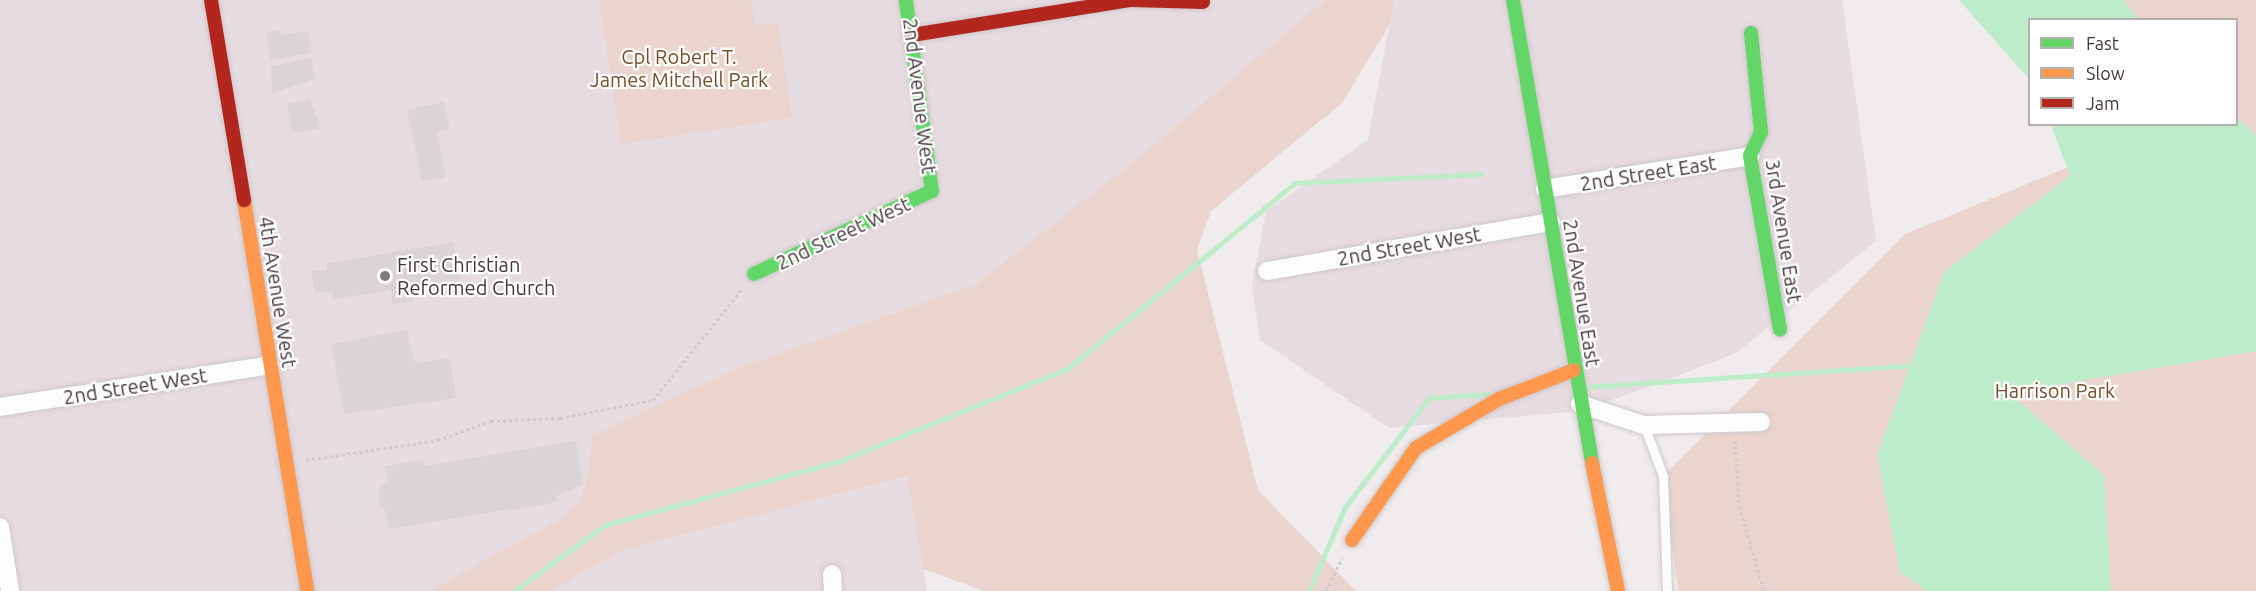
<!DOCTYPE html>
<style>
body{margin:0}
#map{position:relative;width:2256px;height:591px;overflow:hidden;background:#f0ebed;font-family:Ubuntu,sans-serif}
div>[style]{position:absolute}
.residential>*{inset:0;background:#e6dbe0}
.green>*{inset:0;background:#ead4cd}
.parking>*{inset:0;background:#e2dcde}
.water>*{inset:0;background:#bcedc8}
.stream>*{height:5px;margin:-2.5px;padding:0 2.5px;transform-origin:2.5px;border-radius:2.5px;background:#bcedc8}
.building>*{inset:0;background:#dad3d7}
.path>*{height:3px;margin-top:-1.5px;transform-origin:0;background:repeating-linear-gradient(90deg,#d1cacf 0 3px,transparent 0 6px)}
.roads{filter:drop-shadow(0 0 2px #cec8cb) drop-shadow(0 0 2px #cec8cb)}
.lane>*{height:9px;margin:-4.5px;padding:0 4.5px;transform-origin:4.5px;border-radius:4.5px;background:#fdfcfc}
.street>*{height:18px;margin:-9px;padding:0 9px;transform-origin:9px;border-radius:9px;background:#fdfcfc}
.fast>*{height:14px;margin:-7px;padding:0 7px;transform-origin:7px;border-radius:7px;background:#63d668}
.slow>*{height:14px;margin:-7px;padding:0 7px;transform-origin:7px;border-radius:7px;background:#ff974d}
.jam>*{height:14px;margin:-7px;padding:0 7px;transform-origin:7px;border-radius:7px;background:#b3261e}
.dots>*{width:16px;height:16px;translate:-50% -50%;box-sizing:border-box;border:3px solid #fff;border-radius:50%}
span{translate:-50% -50%;white-space:nowrap;text-align:center;line-height:1.15;-webkit-text-stroke:4.5px #fff;paint-order:stroke}
.park-label{font-size:20px;color:#774e2c}
.street-label{font-size:20px;color:#46373f}
.poi-label{font-size:20px;color:#46373f}
.left{translate:0 -50%;text-align:left}
.legend{position:absolute;left:2028px;top:18px;width:210px;height:108px;box-sizing:border-box;background:#fff;border:2px solid #b5afb2;margin:0;padding:8px 10px;list-style:none;font-size:18px;color:#46373f}
.legend li{display:flex;align-items:center;gap:12px;height:30px}
.legend b{width:30px;border:2px solid #b5afb2}
</style>
<div id="map">
<div class="residential">
<div style="clip-path:polygon(0 0,1325px 0,1131px 164px,976px 284px,734px 369px,592px 435px,588px 475px,579px 501px,563px 519px,429px 591px,0 591px)"></div>
<div style="clip-path:polygon(1394px 0,1842px 0,1876px 241px,1736px 353px,1656px 384px,1580px 411px,1389px 428px,1260px 340px,1252px 286px,1266px 211px,1368px 140px)"></div>
<div style="clip-path:polygon(907px 476px,927px 591px,551px 591px,618px 552px)"></div>
</div>
<div class="green">
<div style="clip-path:polygon(599px 0,751px 0,755px 26px,778px 23px,792px 118px,621px 144px)"></div>
<div style="clip-path:polygon(1325px 0,1394px 0,1390px 24px,1342px 103px,1211px 211px,1197px 250px,1258px 490px,1356px 591px,984px 591px,923px 569px,907px 476px,618px 552px,551px 591px,429px 591px,563px 518px,579px 501px,588px 475px,592px 435px,734px 369px,976px 284px,1131px 164px)"></div>
<div style="clip-path:polygon(2021px 0,2256px 0,2256px 591px,1678px 591px,1663px 476px,1905px 234px,2098px 155px,2236px 124px,2236px 20px,2031px 19px)"></div>
</div>
<div class="parking">
<div style="clip-path:polygon(367px 460px,377px 525px,329px 532px,319px 468px)"></div>
</div>
<div class="water">
<div style="clip-path:polygon(1959px 0,2123px 0,2139px 19px,2030px 20px,2029px 79px)"></div>
<div style="clip-path:polygon(2237px 117px,2256px 136px,2256px 351px,2009px 393px,2104px 475px,2111px 591px,1927px 591px,1900px 572px,1877px 455px,1944px 272px,2070px 176px,2051px 125px,2236px 124px)"></div>
</div>
<div class="stream">
<div style="left:1585px;top:387px;width:333px;rotate:-3.8deg"></div>
<div style="left:514px;top:591px;width:112px;rotate:-36deg"></div>
<div style="left:605px;top:525px;width:244px;rotate:-15.2deg"></div>
<div style="left:840px;top:461px;width:245px;rotate:-22.1deg"></div>
<div style="left:1067px;top:369px;width:294px;rotate:-39.2deg"></div>
<div style="left:1295px;top:183px;width:186px;rotate:-2.8deg"></div>
<div style="left:1309px;top:591px;width:91px;rotate:-66.8deg"></div>
<div style="left:1345px;top:507px;width:138px;rotate:-52.4deg"></div>
<div style="left:1429px;top:398px;width:60px;rotate:-3.8deg"></div>
</div>
<div class="building">
<div style="clip-path:polygon(281px 30px,281px 35px,308px 31px,312px 53px,271px 60px,266px 32px)"></div>
<div style="clip-path:polygon(311px 58px,315px 79px,272px 93px,271px 66px)"></div>
<div style="clip-path:polygon(310px 99px,321px 128px,292px 133px,287px 104px)"></div>
<div style="clip-path:polygon(444px 102px,450px 129px,437px 131px,446px 177px,422px 181px,407px 110px)"></div>
<div style="clip-path:polygon(454px 242px,459px 280px,411px 286px,413px 302px,392px 304px,391px 290px,333px 299px,333px 292px,315px 293px,311px 271px,327px 271px,327px 263px)"></div>
<div style="clip-path:polygon(407px 330px,415px 363px,450px 358px,456px 398px,344px 414px,331px 344px)"></div>
<div style="clip-path:polygon(576px 441px,583px 485px,556px 496px,557px 502px,389px 529px,385px 509px,380px 510px,378px 495px,381px 485px,388px 484px,385px 466px,424px 460px,425px 466px)"></div>
</div>
<div class="path">
<div style="left:1735px;top:440px;width:66px;rotate:86.5deg"></div>
<div style="left:1739px;top:506px;width:89px;rotate:73.6deg"></div>
<div style="left:306px;top:460px;width:134px;rotate:-8.6deg"></div>
<div style="left:438px;top:440px;width:56px;rotate:-19.7deg"></div>
<div style="left:491px;top:421px;width:69px;rotate:-2.5deg"></div>
<div style="left:560px;top:418px;width:95px;rotate:-11deg"></div>
<div style="left:653px;top:400px;width:141px;rotate:-51.3deg"></div>
<div style="left:1326px;top:591px;width:37px;rotate:-64deg"></div>
</div>
<div class="roads">
<div class="lane">
<div style="left:1644px;top:425px;width:54px;rotate:69.6deg"></div>
<div style="left:1663px;top:476px;width:115px;rotate:88deg"></div>
</div>
<div class="street">
<div style="left:1545px;top:189px;width:208px;rotate:-9.1deg"></div>
<div style="left:1267px;top:271px;width:288px;rotate:-9.8deg"></div>
<div style="left:1580px;top:404px;width:67px;rotate:18.2deg"></div>
<div style="left:1644px;top:425px;width:117px;rotate:-1.5deg"></div>
<div style="left:0;top:407px;width:273px;rotate:-8.8deg"></div>
<div style="left:0;top:527px;width:65px;rotate:81.1deg"></div>
<div style="left:832px;top:574px;width:17px;rotate:87deg"></div>
</div>
<div class="fast">
<div style="left:1513px;top:0;width:470px;rotate:80.3deg"></div>
<div style="left:1751px;top:33px;width:100px;rotate:84.2deg"></div>
<div style="left:1761px;top:132px;width:26px;rotate:115deg"></div>
<div style="left:1750px;top:156px;width:176px;rotate:80.2deg"></div>
<div style="left:754px;top:274px;width:196px;rotate:-25deg"></div>
<div style="left:932px;top:191px;width:193px;rotate:-97.8deg"></div>
</div>
<div class="slow">
<div style="left:244px;top:200px;width:396px;rotate:80.8deg"></div>
<div style="left:1592px;top:463px;width:131px;rotate:78.5deg"></div>
<div style="left:1352px;top:540px;width:112px;rotate:-55.2deg"></div>
<div style="left:1416px;top:448px;width:96px;rotate:-30.6deg"></div>
<div style="left:1499px;top:399px;width:80px;rotate:-21.1deg"></div>
</div>
<div class="jam">
<div style="left:211px;top:0;width:203px;rotate:80.6deg"></div>
<div style="left:912px;top:35px;width:222px;rotate:-9.1deg"></div>
<div style="left:1131px;top:0;width:72px;rotate:1.6deg"></div>
</div>
</div>
<div class="dots">
<div style="left:385px;top:276px;background:#82767c"></div>
</div>
<div class="park-label">
<span style="left:679px;top:68px">Cpl Robert T.<br>James Mitchell Park</span>
<span style="left:2055px;top:390px">Harrison Park</span>
</div>
<div class="street-label">
<span style="left:920px;top:96px;rotate:83deg">2nd Avenue West</span>
<span style="left:1648px;top:173px;rotate:-9deg">2nd Street East</span>
<span style="left:1784px;top:231px;rotate:81deg">3rd Avenue East</span>
<span style="left:843px;top:233px;rotate:-25deg">2nd Street West</span>
<span style="left:1409px;top:246px;rotate:-10deg">2nd Street West</span>
<span style="left:278px;top:292px;rotate:81deg">4th Avenue West</span>
<span style="left:1582px;top:293px;rotate:81deg">2nd Avenue East</span>
<span style="left:135px;top:386px;rotate:-9deg">2nd Street West</span>
</div>
<div class="poi-label">
<span class="left" style="left:397px;top:276px">First Christian<br>Reformed Church</span>
</div>
<ul class="legend">
<li><b style="height:8px;background:#63d668"></b>Fast</li>
<li><b style="height:8px;background:#ff974d"></b>Slow</li>
<li><b style="height:8px;background:#b3261e"></b>Jam</li>
</ul>
</div>
